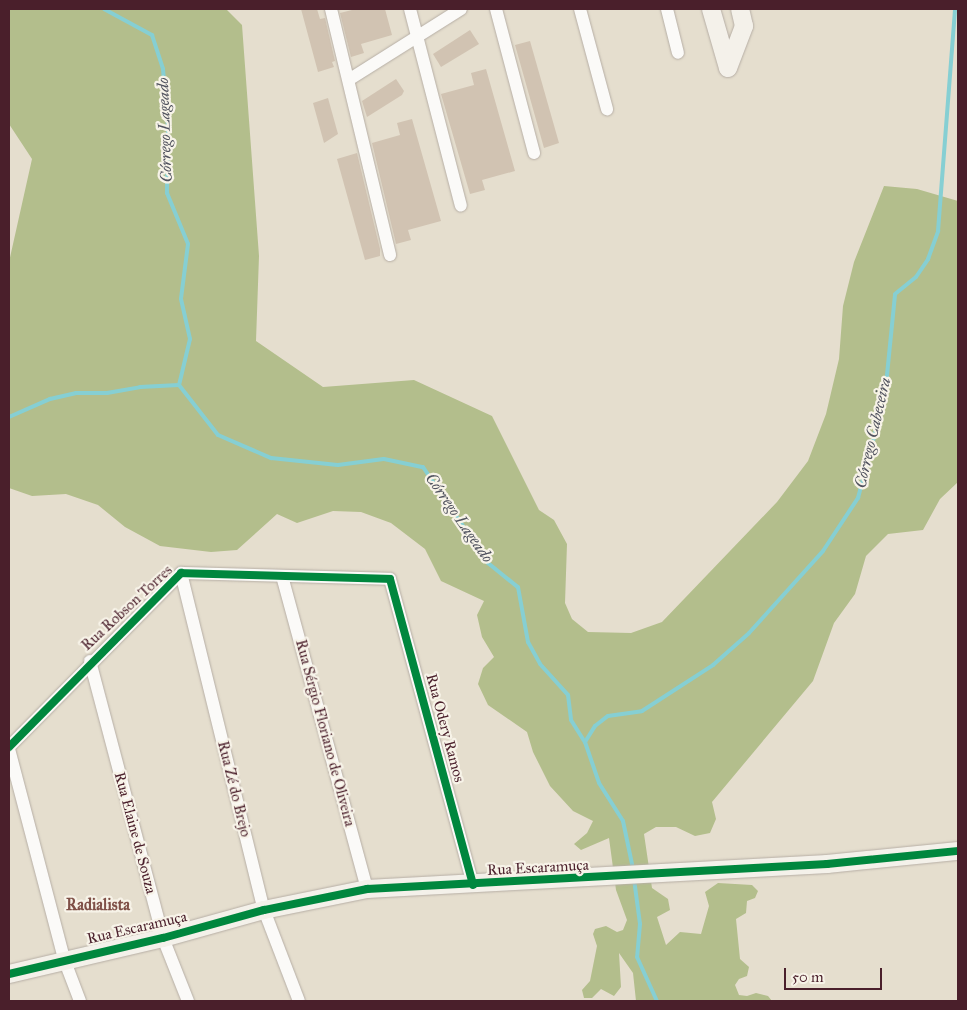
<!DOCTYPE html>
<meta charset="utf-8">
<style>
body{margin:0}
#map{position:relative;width:967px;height:1010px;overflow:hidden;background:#e5dece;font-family:"IM FELL Great Primer",serif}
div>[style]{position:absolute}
.forest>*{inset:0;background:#b3be8c}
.stream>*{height:4px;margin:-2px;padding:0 2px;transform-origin:2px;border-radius:2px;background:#86cfd3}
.building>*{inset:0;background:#d1c3b2}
.roads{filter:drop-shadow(0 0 1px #b6aea5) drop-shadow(0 0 1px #b6aea5)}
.street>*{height:12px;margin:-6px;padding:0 6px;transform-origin:6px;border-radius:6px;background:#fbfaf8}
.secondary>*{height:18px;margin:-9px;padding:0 9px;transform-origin:9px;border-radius:9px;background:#f4f1ea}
.cycleway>*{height:8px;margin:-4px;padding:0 4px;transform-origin:4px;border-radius:4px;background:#00873e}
span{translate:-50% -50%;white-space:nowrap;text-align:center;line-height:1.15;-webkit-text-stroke:4.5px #f7f3e8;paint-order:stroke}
.street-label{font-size:15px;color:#4a1f2b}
.water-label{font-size:16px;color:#50525e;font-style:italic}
.neighbourhood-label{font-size:16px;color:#7f5047;font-weight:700}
.frame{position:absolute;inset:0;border:10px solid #4a1f2b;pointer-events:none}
.scale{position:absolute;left:784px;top:968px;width:98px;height:22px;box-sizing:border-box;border:2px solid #4a1f2b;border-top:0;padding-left:6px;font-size:15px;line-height:18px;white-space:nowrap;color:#4a1f2b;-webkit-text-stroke:4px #f7f3e8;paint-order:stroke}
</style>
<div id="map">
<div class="forest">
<div style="clip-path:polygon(9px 9px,226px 9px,242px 25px,259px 256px,256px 341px,323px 387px,414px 380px,492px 416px,539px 510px,554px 520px,567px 544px,565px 603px,572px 619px,588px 632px,631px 633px,662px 622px,777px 502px,808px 461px,826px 414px,839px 359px,843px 306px,854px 262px,884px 186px,917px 189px,958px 201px,958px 482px,940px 499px,923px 530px,888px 534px,866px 556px,855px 594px,834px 623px,813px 681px,712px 802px,716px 819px,710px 833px,695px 836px,676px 827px,656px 827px,644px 834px,652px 888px,668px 899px,670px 910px,657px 917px,666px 945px,680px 932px,701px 934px,709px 906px,705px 892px,718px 883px,752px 885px,758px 891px,755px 898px,747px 901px,746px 913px,736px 919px,740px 959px,749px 967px,747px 976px,739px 979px,735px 985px,739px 995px,747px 996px,756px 993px,768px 996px,772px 1001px,636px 1001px,633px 973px,619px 953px,621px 987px,614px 996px,601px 989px,592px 998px,584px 998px,582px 990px,590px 981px,597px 946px,593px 934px,595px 929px,606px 926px,617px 932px,623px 930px,627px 920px,616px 890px,609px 838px,581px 850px,574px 844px,587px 833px,593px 821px,573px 811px,550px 786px,533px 752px,527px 732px,488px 705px,478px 684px,483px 668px,494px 657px,482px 637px,477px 615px,484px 601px,441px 581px,425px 549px,391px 523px,361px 512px,333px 511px,297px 523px,277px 514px,237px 550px,211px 552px,160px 546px,125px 527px,98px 505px,66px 494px,32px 496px,9px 488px,9px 262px,32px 159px,9px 124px)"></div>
</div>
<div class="stream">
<div style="left:104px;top:9px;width:55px;rotate:28.4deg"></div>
<div style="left:152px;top:35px;width:36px;rotate:72deg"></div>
<div style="left:163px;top:69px;width:58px;rotate:85.1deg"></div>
<div style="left:168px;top:127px;width:66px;rotate:90.9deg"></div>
<div style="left:167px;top:193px;width:55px;rotate:67.6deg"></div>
<div style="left:188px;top:244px;width:55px;rotate:97.3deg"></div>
<div style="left:181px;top:299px;width:41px;rotate:77.3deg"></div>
<div style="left:190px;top:339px;width:47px;rotate:103.4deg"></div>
<div style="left:179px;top:385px;width:63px;rotate:52deg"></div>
<div style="left:218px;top:435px;width:58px;rotate:23.5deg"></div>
<div style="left:271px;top:458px;width:67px;rotate:6deg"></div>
<div style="left:338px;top:465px;width:46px;rotate:-7.4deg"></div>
<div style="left:384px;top:459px;width:40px;rotate:12deg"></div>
<div style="left:423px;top:467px;width:116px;rotate:55.9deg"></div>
<div style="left:488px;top:563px;width:38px;rotate:39deg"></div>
<div style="left:518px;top:587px;width:56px;rotate:79.7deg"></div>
<div style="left:528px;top:642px;width:25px;rotate:61deg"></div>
<div style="left:540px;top:664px;width:42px;rotate:47.9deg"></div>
<div style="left:568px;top:695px;width:25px;rotate:83deg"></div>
<div style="left:571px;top:720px;width:26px;rotate:58deg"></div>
<div style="left:585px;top:742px;width:43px;rotate:71.1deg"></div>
<div style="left:599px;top:783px;width:45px;rotate:57.7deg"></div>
<div style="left:623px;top:821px;width:49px;rotate:78.2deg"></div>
<div style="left:9px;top:417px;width:45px;rotate:-23.7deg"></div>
<div style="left:50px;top:399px;width:27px;rotate:-13deg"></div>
<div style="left:76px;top:393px;width:31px"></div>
<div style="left:107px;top:393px;width:34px;rotate:-10deg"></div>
<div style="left:140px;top:387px;width:39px;rotate:-3deg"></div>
<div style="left:585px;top:742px;width:19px;rotate:-58deg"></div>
<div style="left:595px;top:726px;width:16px;rotate:-38deg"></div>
<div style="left:608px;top:716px;width:34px;rotate:-8deg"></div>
<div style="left:642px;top:711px;width:85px;rotate:-32.9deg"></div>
<div style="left:713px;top:665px;width:48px;rotate:-41.6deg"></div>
<div style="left:749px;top:633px;width:110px;rotate:-47.9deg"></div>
<div style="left:823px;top:551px;width:64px;rotate:-56.6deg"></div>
<div style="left:858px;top:498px;width:106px;rotate:-75.3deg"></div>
<div style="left:885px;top:395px;width:101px;rotate:-84.3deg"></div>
<div style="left:895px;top:294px;width:27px;rotate:-39deg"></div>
<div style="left:916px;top:277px;width:22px;rotate:-56deg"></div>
<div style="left:928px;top:259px;width:30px;rotate:-70deg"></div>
<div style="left:938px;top:231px;width:223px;rotate:-85.6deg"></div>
<div style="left:634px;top:879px;width:45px;rotate:82.4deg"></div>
<div style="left:640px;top:924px;width:33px;rotate:95deg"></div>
<div style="left:637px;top:957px;width:48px;rotate:65.6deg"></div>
</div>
<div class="building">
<div style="clip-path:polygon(301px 9px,317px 9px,320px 19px,325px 18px,335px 61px,332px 62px,334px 67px,318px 72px)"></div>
<div style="clip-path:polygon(356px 9px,385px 9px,392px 35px,361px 44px,364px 53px,351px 57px,340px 13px)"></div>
<div style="clip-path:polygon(470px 30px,479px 44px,441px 67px,433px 54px)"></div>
<div style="clip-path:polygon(530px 41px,559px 143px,544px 148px,515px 45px)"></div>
<div style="clip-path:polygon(486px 69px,515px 171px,482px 180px,485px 190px,470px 194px,441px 94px,474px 85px,471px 73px)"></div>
<div style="clip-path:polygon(396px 79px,404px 91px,402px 95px,367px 117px,362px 101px)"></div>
<div style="clip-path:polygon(328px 98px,338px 134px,324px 143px,313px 103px)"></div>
<div style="clip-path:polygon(412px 119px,441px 221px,408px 230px,411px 240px,396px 244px,372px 143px,400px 135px,397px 123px)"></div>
<div style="clip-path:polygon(357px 153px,380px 249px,380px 256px,365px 260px,337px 159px)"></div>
</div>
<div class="roads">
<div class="street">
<div style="left:331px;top:9px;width:253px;rotate:76.5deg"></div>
<div style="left:410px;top:9px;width:203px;rotate:75.5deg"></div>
<div style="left:496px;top:9px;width:149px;rotate:75.2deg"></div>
<div style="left:580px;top:9px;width:104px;rotate:74.9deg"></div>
<div style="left:667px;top:9px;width:45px;rotate:76deg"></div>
<div style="left:350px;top:79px;width:131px;rotate:-32.2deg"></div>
<div style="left:181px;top:573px;width:347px;rotate:76.2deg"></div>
<div style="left:264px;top:910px;width:97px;rotate:69deg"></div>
<div style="left:282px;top:576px;width:324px;rotate:74.8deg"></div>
<div style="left:90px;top:661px;width:286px;rotate:75.2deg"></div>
<div style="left:163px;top:938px;width:68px;rotate:68.4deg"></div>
<div style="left:9px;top:747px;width:245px;rotate:-45.3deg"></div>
<div style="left:181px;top:573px;width:209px;rotate:1.6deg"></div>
<div style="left:390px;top:579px;width:317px;rotate:74.8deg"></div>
<div style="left:9px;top:749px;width:217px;rotate:75.3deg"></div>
<div style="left:64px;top:959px;width:45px;rotate:69.1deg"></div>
</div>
<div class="secondary">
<div style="left:711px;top:9px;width:61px;rotate:73.9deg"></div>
<div style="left:728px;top:68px;width:45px;rotate:-69.1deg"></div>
<div style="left:744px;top:26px;width:17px;rotate:-103deg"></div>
<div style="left:9px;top:974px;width:158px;rotate:-13.2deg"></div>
<div style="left:163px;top:938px;width:105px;rotate:-15.5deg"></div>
<div style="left:264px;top:910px;width:105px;rotate:-11.5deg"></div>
<div style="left:367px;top:889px;width:461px;rotate:-3.1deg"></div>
<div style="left:827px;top:864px;width:132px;rotate:-5.7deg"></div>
</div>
</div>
<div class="cycleway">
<div style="left:9px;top:747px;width:245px;rotate:-45.3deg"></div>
<div style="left:181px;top:573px;width:209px;rotate:1.6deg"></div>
<div style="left:390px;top:579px;width:317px;rotate:74.8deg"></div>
<div style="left:9px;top:974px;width:158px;rotate:-13.2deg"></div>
<div style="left:163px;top:938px;width:105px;rotate:-15.5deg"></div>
<div style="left:264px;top:910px;width:105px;rotate:-11.5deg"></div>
<div style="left:367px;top:889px;width:461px;rotate:-3.1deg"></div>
<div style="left:827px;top:864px;width:132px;rotate:-5.7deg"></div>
</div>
<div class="street-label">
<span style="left:127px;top:608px;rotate:-43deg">Rua Robson Torres</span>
<span style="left:445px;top:728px;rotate:75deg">Rua Odery Ramos</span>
<span style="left:325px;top:733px;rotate:75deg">Rua Sérgio Floriano de Oliveira</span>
<span style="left:234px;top:789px;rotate:76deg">Rua Zé do Brejo</span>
<span style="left:135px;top:833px;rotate:75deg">Rua Elaine de Souza</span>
<span style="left:538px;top:868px;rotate:-3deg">Rua Escaramuça</span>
<span style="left:137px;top:928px;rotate:-13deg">Rua Escaramuça</span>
</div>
<div class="water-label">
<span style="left:165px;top:130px;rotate:-92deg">Córrego Lageado</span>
<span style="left:873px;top:433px;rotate:-77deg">Córrego Cabeceira</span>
<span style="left:459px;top:518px;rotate:55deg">Córrego Lageado</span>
</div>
<div class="neighbourhood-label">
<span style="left:98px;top:905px">Radialista</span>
</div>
<div class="frame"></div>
<div class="scale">50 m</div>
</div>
